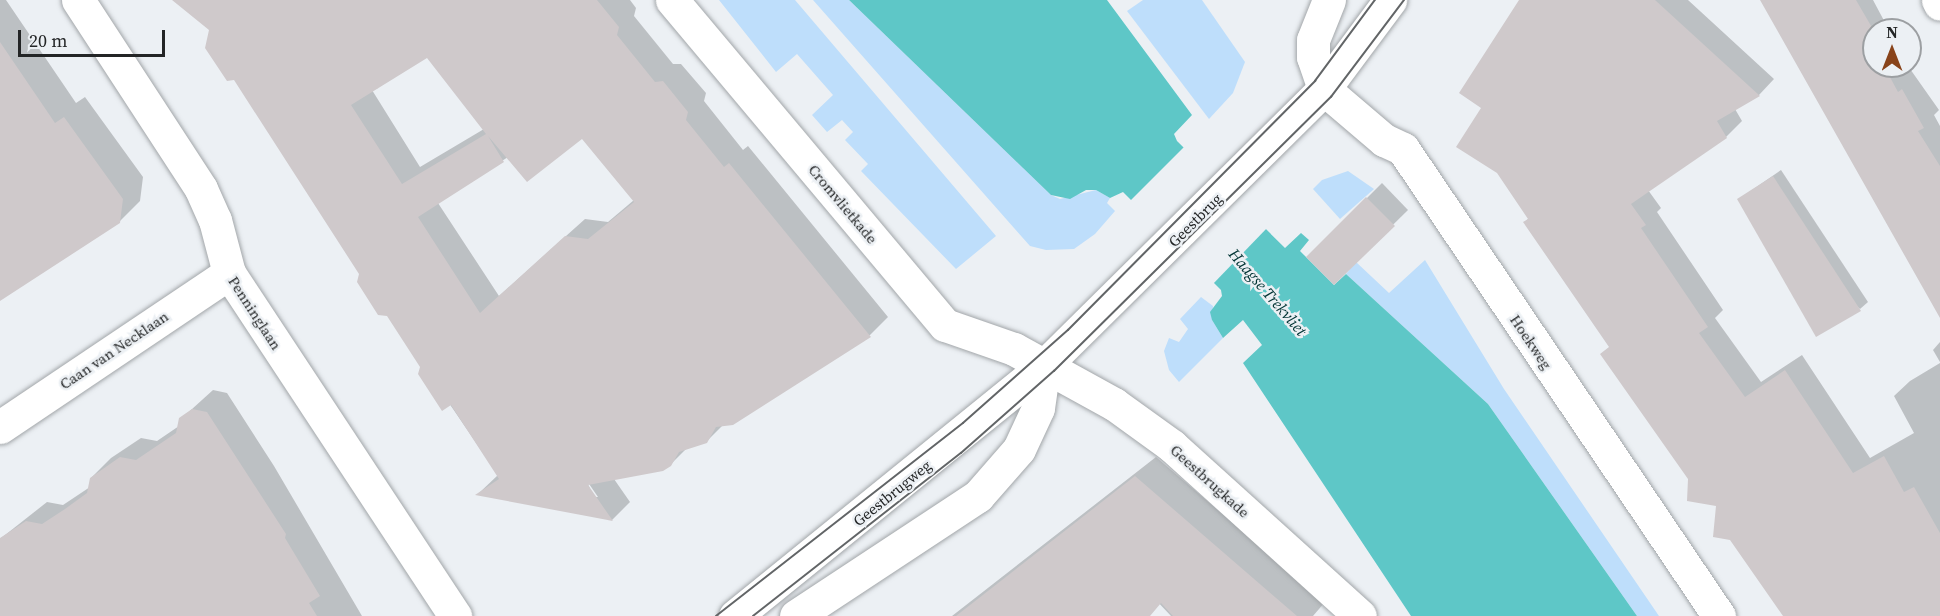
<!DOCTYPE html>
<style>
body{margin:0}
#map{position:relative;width:1940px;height:616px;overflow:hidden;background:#ecf0f4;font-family:"Source Serif 4",serif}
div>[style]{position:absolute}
.green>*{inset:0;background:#bedefb}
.water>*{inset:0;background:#5ec7c7}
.pier>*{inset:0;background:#ecf0f4}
.shadow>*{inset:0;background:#0003}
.building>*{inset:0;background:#cfc9cb}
.roads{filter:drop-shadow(0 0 2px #a2a6a9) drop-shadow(0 0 2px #a2a6a9)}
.minor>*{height:33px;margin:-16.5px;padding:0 16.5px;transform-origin:16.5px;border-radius:16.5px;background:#fff}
.tram>*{height:1.5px;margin:-0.75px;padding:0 0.75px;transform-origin:0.75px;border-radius:0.75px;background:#626567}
span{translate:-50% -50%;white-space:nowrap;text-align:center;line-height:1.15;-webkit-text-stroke:5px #ecf0f4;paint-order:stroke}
.street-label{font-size:15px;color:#232526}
.water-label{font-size:16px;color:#003434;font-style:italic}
.north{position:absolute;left:1862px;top:18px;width:60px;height:60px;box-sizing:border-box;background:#ecf0f4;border:2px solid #9c9fa2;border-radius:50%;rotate:0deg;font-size:16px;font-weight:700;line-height:24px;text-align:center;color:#232526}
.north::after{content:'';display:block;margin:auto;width:21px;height:27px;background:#88431a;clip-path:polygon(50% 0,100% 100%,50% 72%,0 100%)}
.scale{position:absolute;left:18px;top:30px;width:147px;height:27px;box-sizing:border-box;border:3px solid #232526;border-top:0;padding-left:8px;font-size:18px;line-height:21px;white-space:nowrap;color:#232526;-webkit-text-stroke:4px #ecf0f4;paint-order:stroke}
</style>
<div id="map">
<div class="green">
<div style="clip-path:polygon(719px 0,795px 0,996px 236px,956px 269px,861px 171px,868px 164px,845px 140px,853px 132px,842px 120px,827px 132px,812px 115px,833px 95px,797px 54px,776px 72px)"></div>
<div style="clip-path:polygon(813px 0,849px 0,1051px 195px,1060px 199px,1096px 190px,1110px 198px,1107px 203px,1115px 211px,1095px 234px,1074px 249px,1046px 250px,1030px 246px)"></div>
<div style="clip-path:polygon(1143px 0,1202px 0,1245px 62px,1233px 93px,1209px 119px,1127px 11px)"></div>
<div style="clip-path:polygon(1348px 171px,1374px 189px,1340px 219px,1313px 189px,1322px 180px)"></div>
<div style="clip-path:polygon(1425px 260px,1504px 389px,1659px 616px,1637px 616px,1488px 404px,1346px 274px,1356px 262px,1389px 293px)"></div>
<div style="clip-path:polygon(1201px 297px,1213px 306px,1212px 320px,1223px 338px,1179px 382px,1169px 370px,1164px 351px,1169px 338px,1179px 342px,1188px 329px,1180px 319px)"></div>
</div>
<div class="water">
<div style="clip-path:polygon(849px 0,1107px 0,1192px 115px,1174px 134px,1177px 141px,1285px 248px,1301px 233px,1309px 240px,1300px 251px,1334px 285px,1346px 274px,1488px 404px,1637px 616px,1411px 616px,1243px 363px,1262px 345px,1243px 320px,1223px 338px,1212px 320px,1210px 312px,1222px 296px,1221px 290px,1123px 192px,1110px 198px,1096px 190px,1086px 190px,1070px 199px,1051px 195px)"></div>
</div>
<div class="pier">
<div style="clip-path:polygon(1186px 145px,1268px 227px,1212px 285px,1129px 202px)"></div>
</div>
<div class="shadow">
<div style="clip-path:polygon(0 0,6px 0,76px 103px,85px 97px,143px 177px,140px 201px,119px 222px,0 299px)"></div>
<div style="clip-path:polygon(evenodd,176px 0,630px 0,636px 8px,634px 16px,673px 64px,681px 64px,706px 93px,704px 101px,743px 150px,748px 146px,888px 317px,870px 335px,733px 424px,723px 425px,706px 442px,687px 448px,670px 465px,614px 479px,630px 502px,612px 520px,478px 494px,498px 475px,361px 274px,211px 29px,176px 0,428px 56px,484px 129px,420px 167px,372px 90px,428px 56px,176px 0,582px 137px,634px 200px,608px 222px,585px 219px,499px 296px,438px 203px,508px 157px,582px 137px,176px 0,585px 478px,598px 497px,594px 497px,585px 478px)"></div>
<div style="clip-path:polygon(1521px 0,1688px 0,1774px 79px,1759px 95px,1735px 109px,1742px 121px,1726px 137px,1648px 190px,1661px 208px,1657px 212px,1723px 310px,1715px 318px,1761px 382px,1802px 355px,1870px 458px,1914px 433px,1894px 396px,1910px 381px,1940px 363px,1940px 616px,1785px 616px,1718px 504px,1689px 479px,1610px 346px,1525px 222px,1529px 218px,1484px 108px)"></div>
<div style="clip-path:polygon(1761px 0,1873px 0,1889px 30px,1874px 30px,1874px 66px,1908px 66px,1939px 110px,1934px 115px,1940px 126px,1940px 314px)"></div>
<div style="clip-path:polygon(1781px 170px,1868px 302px,1860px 309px,1739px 199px)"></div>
<div style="clip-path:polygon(1382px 183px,1408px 210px,1334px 283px,1308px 257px)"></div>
<div style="clip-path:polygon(1940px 342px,1940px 362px,1933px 350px)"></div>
<div style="clip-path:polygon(213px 390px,227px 393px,274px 466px,362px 616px,0 616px,0 539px,47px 502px,63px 505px,90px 487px,91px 478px,111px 458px,141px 438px,157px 441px,179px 426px,181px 419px)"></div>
<div style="clip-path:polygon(1156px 457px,1325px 602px,1313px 616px,1171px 616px,1137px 580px,1091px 616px,952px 616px)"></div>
</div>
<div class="building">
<div style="clip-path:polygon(evenodd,172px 0,597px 0,619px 27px,617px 35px,655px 82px,663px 81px,688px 112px,686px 120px,724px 167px,729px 163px,871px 337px,733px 425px,716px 427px,707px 443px,679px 452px,671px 466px,663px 471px,588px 485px,613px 521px,475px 495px,499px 479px,451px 405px,442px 411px,418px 374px,420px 367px,387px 316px,378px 315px,357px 282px,359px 274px,234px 80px,227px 81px,205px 48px,209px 30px,172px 0,427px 58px,486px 134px,402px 184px,351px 105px,427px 58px,172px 0,488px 136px,527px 182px,582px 139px,634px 202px,588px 239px,565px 236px,480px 313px,418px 217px,504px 162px,488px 136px)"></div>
<div style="clip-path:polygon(1519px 0,1655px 0,1760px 96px,1717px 121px,1727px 138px,1631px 204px,1646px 225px,1641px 228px,1708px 327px,1699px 333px,1745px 397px,1785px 370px,1853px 473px,1884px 456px,1904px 492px,1914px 487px,1940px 533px,1940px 616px,1783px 616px,1730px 540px,1713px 537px,1716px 506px,1687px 501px,1688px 479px,1600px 354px,1609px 347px,1523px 222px,1528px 219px,1497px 173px,1456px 147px,1481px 108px,1459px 93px)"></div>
<div style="clip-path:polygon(1760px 0,1856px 0,1874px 31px,1874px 66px,1884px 66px,1898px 92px,1902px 89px,1924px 128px,1918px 131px,1940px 166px,1940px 318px)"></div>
<div style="clip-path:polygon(0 42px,55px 123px,64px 117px,123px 199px,120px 223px,0 301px)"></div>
<div style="clip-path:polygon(1773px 176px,1861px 311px,1816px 337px,1737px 199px)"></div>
<div style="clip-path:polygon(1366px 197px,1395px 226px,1334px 285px,1306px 257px)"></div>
<div style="clip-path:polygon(192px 409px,207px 412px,286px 534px,285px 538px,320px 596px,309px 603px,317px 616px,0 616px,0 538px,26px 521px,42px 524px,65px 509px,87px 493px,90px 478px,120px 457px,136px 460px,176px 433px,179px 418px)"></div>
<div style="clip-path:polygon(1135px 476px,1297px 616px,1173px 616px,1161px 603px,1150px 616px,956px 616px)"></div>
</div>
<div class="roads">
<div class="minor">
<div style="left:78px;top:0;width:225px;rotate:56.9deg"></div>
<div style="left:201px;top:189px;width:34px;rotate:66deg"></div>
<div style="left:215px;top:220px;width:55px;rotate:75.2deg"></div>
<div style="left:229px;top:273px;width:411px;rotate:56.6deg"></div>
<div style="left:672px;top:0;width:424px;rotate:50deg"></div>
<div style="left:945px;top:325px;width:73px;rotate:19.2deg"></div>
<div style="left:1014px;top:349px;width:114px;rotate:28.8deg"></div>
<div style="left:1114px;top:404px;width:72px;rotate:35.9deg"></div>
<div style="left:1172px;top:446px;width:253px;rotate:42.1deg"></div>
<div style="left:1329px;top:0;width:43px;rotate:111.8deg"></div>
<div style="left:1313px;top:40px;width:17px;rotate:90deg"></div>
<div style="left:1313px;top:57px;width:34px;rotate:71deg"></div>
<div style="left:1324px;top:89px;width:79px;rotate:40.4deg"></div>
<div style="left:1384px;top:140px;width:21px;rotate:25deg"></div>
<div style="left:1403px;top:149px;width:564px;rotate:55.92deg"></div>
<div style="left:1938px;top:0;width:4px;rotate:63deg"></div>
<div style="left:0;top:427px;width:276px;rotate:-33.9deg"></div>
<div style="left:735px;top:616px;width:397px;rotate:-39deg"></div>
<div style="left:1044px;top:366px;width:394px;rotate:-44.7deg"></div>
<div style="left:1324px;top:89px;width:111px;rotate:-53.4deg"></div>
<div style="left:796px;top:616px;width:218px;rotate:-33.4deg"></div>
<div style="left:978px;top:496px;width:62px;rotate:-48.9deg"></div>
<div style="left:1019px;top:449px;width:45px;rotate:-65.1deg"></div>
<div style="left:1038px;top:408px;width:42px;rotate:-81.9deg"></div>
</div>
</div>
<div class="tram">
<div style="left:716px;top:616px;width:313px;rotate:-38deg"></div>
<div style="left:963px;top:423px;width:140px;rotate:-41.5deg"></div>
<div style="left:1068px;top:330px;width:351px;rotate:-45.2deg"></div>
<div style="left:1315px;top:81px;width:101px;rotate:-53.5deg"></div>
<div style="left:753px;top:616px;width:264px;rotate:-38.1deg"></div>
<div style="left:961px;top:453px;width:124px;rotate:-41.4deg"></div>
<div style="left:1054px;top:371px;width:390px;rotate:-44.7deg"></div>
<div style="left:1331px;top:97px;width:121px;rotate:-53deg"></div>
</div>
<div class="street-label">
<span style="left:843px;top:204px;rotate:50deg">Cromvlietkade</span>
<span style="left:1195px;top:220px;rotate:-45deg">Geestbrug</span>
<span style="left:255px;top:313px;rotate:57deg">Penninglaan</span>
<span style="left:1531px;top:342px;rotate:56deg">Hoekweg</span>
<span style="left:114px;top:350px;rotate:-34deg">Caan van Necklaan</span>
<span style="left:1210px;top:481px;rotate:42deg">Geestbrugkade</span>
<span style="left:892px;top:493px;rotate:-39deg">Geestbrugweg</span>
</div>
<div class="water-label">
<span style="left:1268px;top:292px;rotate:49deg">Haagse Trekvliet</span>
</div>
<div class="north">N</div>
<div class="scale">20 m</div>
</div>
